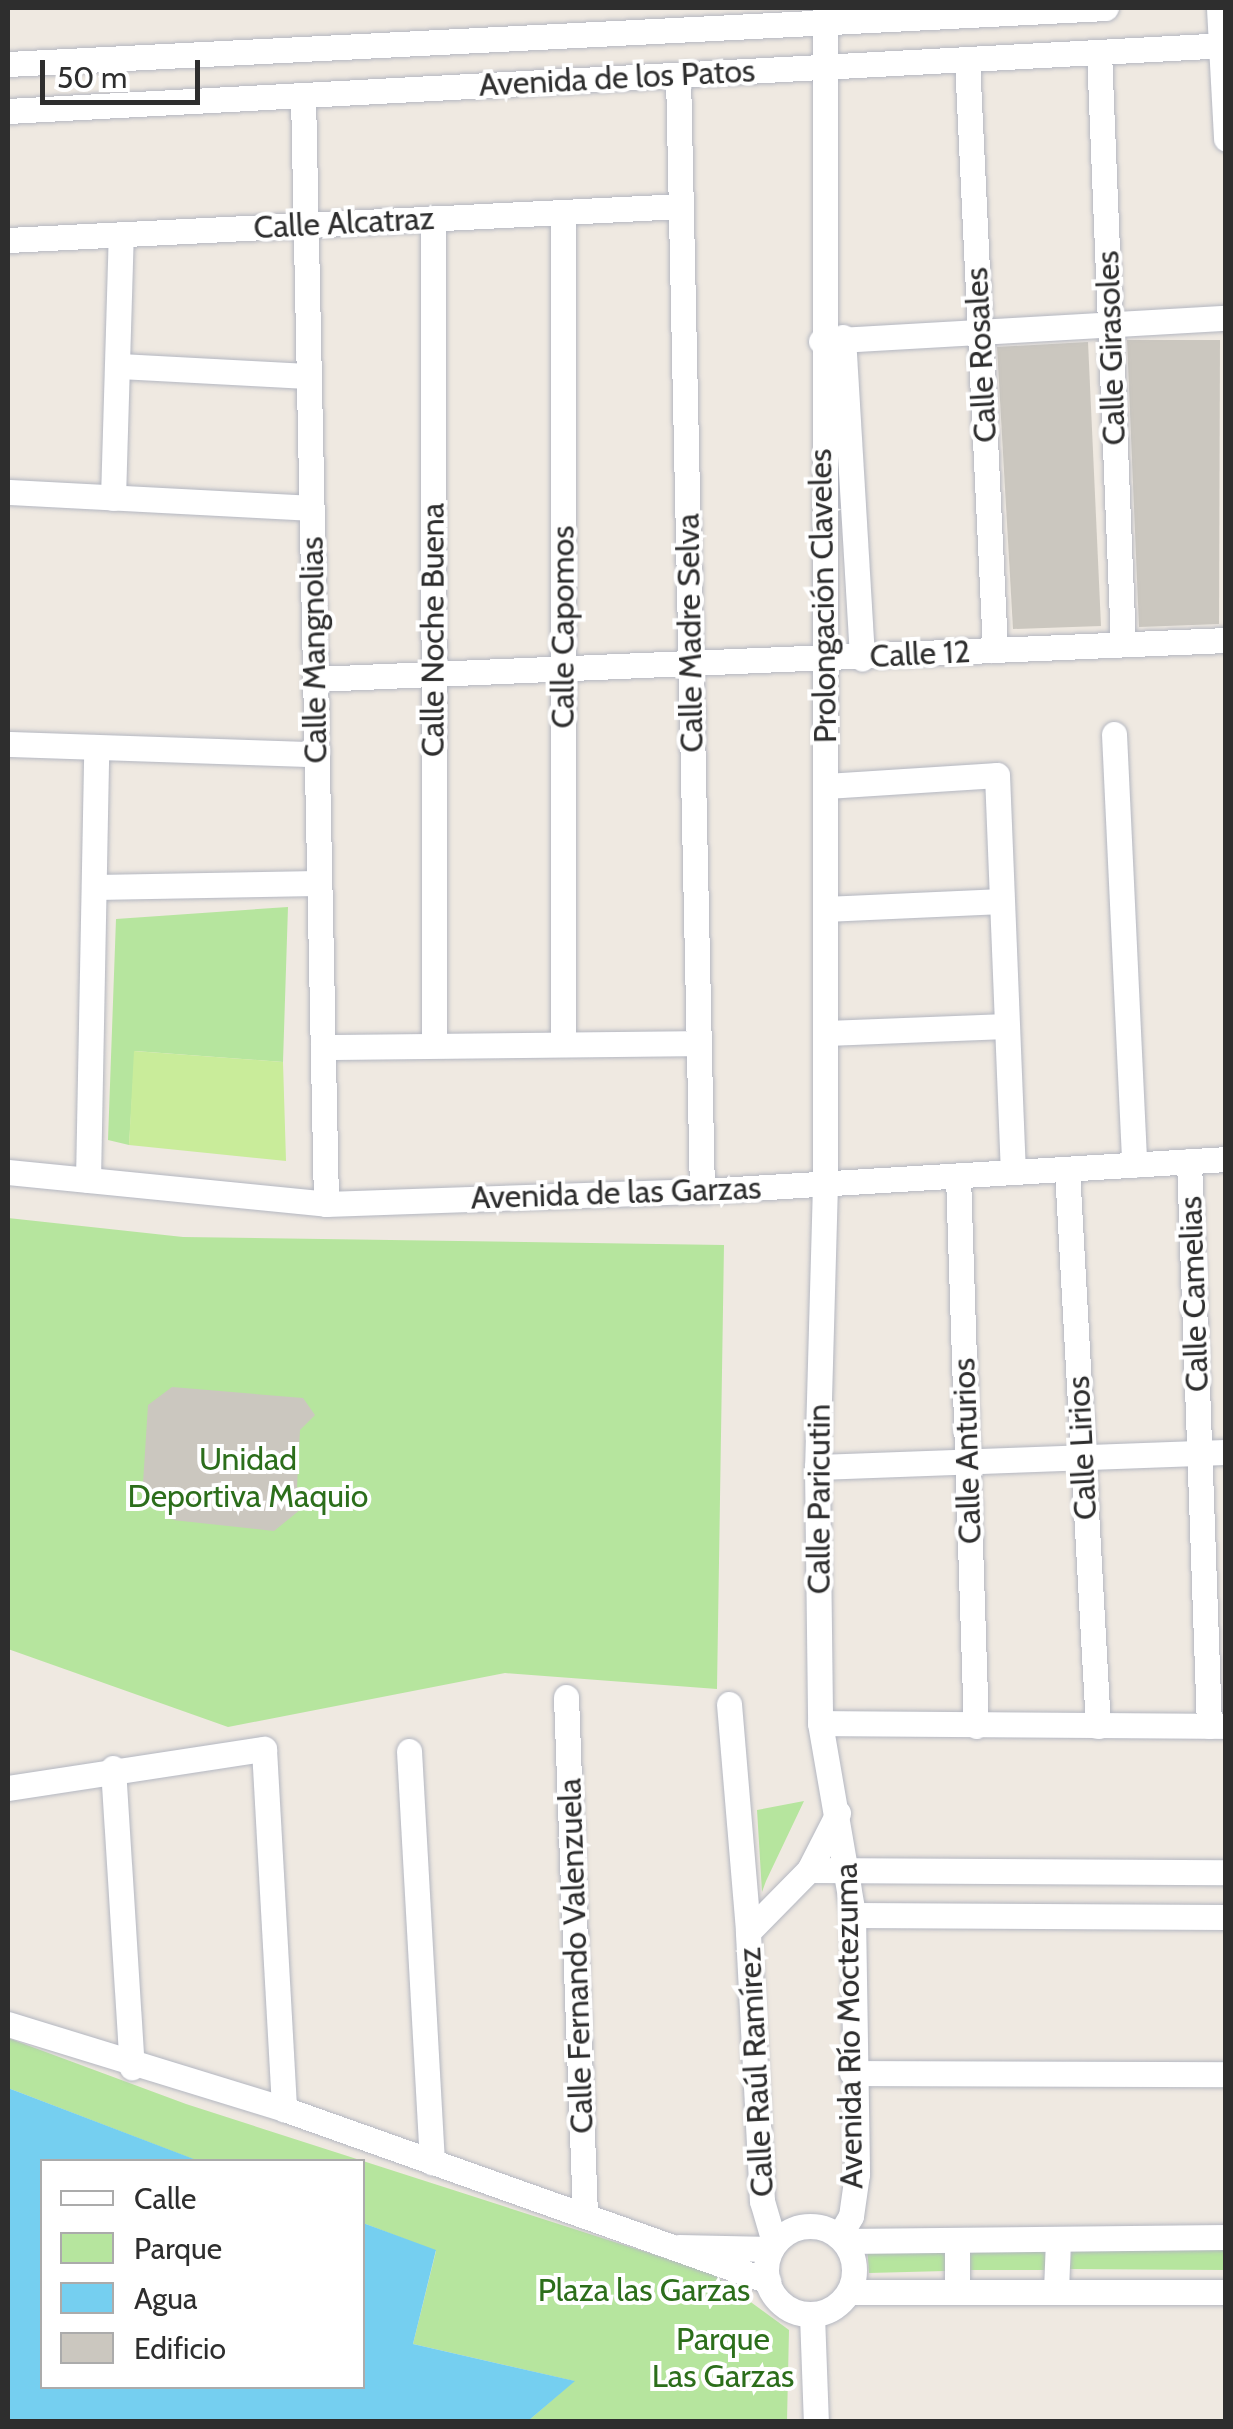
<!DOCTYPE html>
<meta charset="utf-8">
<style>
body{margin:0}
#map{position:relative;width:1233px;height:2429px;overflow:hidden;background:#efe9e1;font-family:Cabin,sans-serif}
div>[style]{position:absolute}
.green>*{inset:0;background:#b6e59e}
.pitch>*{inset:0;background:#c9ec9a}
.water>*{inset:0;background:#75cff0}
.building>*{inset:0;background:#cbc7bf}
.roads{filter:drop-shadow(0 0 2px #b4b7c1) drop-shadow(0 0 2px #b4b7c1)}
.minor>*{height:25px;margin:-12.5px;padding:0 12.5px;transform-origin:12.5px;border-radius:12.5px;background:#fff}
.minor>.ring{margin:-12.5px;padding:0;box-sizing:content-box;background:none;border:25px solid #fff;border-radius:50%}
span{translate:-50% -50%;white-space:nowrap;text-align:center;line-height:1.15;-webkit-text-stroke:8px #fff;paint-order:stroke}
.street-label{font-size:32px;color:#2e2e2e}
.park-label{font-size:32px;color:#2c6e1b}
.frame{position:absolute;inset:0;border:10px solid #2e2e2e;pointer-events:none}
.legend{position:absolute;left:40px;top:2159px;width:325px;height:230px;box-sizing:border-box;background:#fff;border:2px solid #ababab;margin:0;padding:12px 18px;list-style:none;font-size:30px;color:#2e2e2e}
.legend li{display:flex;align-items:center;gap:20px;height:50px}
.legend b{width:50px;border:2px solid #ababab}
.scale{position:absolute;left:40px;top:60px;width:160px;height:45px;box-sizing:border-box;border:5px solid #2e2e2e;border-top:0;padding-left:12px;font-size:30px;line-height:35px;white-space:nowrap;color:#2e2e2e;-webkit-text-stroke:8px #fff;paint-order:stroke}
</style>
<div id="map">
<div class="green">
<div style="clip-path:polygon(288px 907px,283px 1062px,135px 1051px,129px 1145px,108px 1140px,116px 919px)"></div>
<div style="clip-path:polygon(8px 1218px,183px 1237px,724px 1245px,717px 1689px,505px 1673px,228px 1727px,8px 1649px)"></div>
<div style="clip-path:polygon(804px 1801px,766px 1881px,762px 1892px,757px 1810px)"></div>
<div style="clip-path:polygon(8px 2038px,186px 2104px,711px 2273px,789px 2330px,787px 2421px,528px 2421px,574px 2381px,413px 2344px,436px 2251px,363px 2223px,362px 2162px,198px 2161px,8px 2088px)"></div>
<div style="clip-path:polygon(867px 2245px,945px 2246px,945px 2271px,869px 2273px)"></div>
<div style="clip-path:polygon(969px 2246px,1047px 2246px,1047px 2270px,969px 2270px)"></div>
<div style="clip-path:polygon(1072px 2246px,1225px 2248px,1225px 2270px,1070px 2269px)"></div>
</div>
<div class="pitch">
<div style="clip-path:polygon(134px 1051px,283px 1062px,286px 1161px,129px 1145px)"></div>
</div>
<div class="water">
<div style="clip-path:polygon(8px 2088px,199px 2161px,42px 2162px,42px 2386px,362px 2386px,363px 2223px,436px 2250px,413px 2344px,575px 2381px,528px 2421px,8px 2421px)"></div>
</div>
<div class="building">
<div style="clip-path:polygon(1127px 340px,1220px 340px,1219px 624px,1139px 627px)"></div>
<div style="clip-path:polygon(1088px 342px,1101px 626px,1013px 629px,997px 347px)"></div>
<div style="clip-path:polygon(172px 1387px,303px 1398px,315px 1415px,300px 1430px,297px 1487px,311px 1501px,274px 1531px,173px 1520px,143px 1483px,148px 1405px)"></div>
</div>
<div class="roads">
<div class="minor">
<div style="left:825px;top:8px;width:1176px;rotate:90deg"></div>
<div style="left:825px;top:1184px;width:283px;rotate:91.6deg"></div>
<div style="left:817px;top:1467px;width:256px;rotate:89.3deg"></div>
<div style="left:820px;top:1723px;width:195px;rotate:80.2deg"></div>
<div style="left:853px;top:1915px;width:259px;rotate:89.1deg"></div>
<div style="left:857px;top:2174px;width:42px;rotate:98.1deg"></div>
<div style="left:851px;top:2216px;width:23px;rotate:121deg"></div>
<div style="left:1219px;top:8px;width:131px;rotate:86.9deg"></div>
<div style="left:1099px;top:52px;width:592px;rotate:87.68deg"></div>
<div style="left:967px;top:60px;width:591px;rotate:87.28deg"></div>
<div style="left:8px;top:64px;width:1099px;rotate:-2.92deg"></div>
<div style="left:678px;top:75px;width:1116px;rotate:88.77deg"></div>
<div style="left:303px;top:95px;width:1109px;rotate:88.81deg"></div>
<div style="left:8px;top:111px;width:1220px;rotate:-3.1deg"></div>
<div style="left:563px;top:212px;width:830px;rotate:90deg"></div>
<div style="left:433px;top:218px;width:824px;rotate:89.93deg"></div>
<div style="left:8px;top:240px;width:674px;rotate:-2.89deg"></div>
<div style="left:843px;top:337px;width:322px;rotate:86.6deg"></div>
<div style="left:821px;top:341px;width:406px;rotate:-3.3deg"></div>
<div style="left:118px;top:366px;width:191px;rotate:3deg"></div>
<div style="left:8px;top:492px;width:303px;rotate:3deg"></div>
<div style="left:113px;top:498px;width:264px;rotate:-88.3deg"></div>
<div style="left:315px;top:679px;width:912px;rotate:-2.45deg"></div>
<div style="left:1114px;top:734px;width:431px;rotate:87.3deg"></div>
<div style="left:8px;top:744px;width:309px;rotate:1.9deg"></div>
<div style="left:827px;top:786px;width:170px;rotate:-3.7deg"></div>
<div style="left:997px;top:775px;width:397px;rotate:87.7deg"></div>
<div style="left:94px;top:887px;width:225px;rotate:-1deg"></div>
<div style="left:826px;top:909px;width:175px;rotate:-2.6deg"></div>
<div style="left:826px;top:1033px;width:181px;rotate:-2.2deg"></div>
<div style="left:323px;top:1047px;width:375px;rotate:-0.6deg"></div>
<div style="left:1189px;top:1161px;width:565px;rotate:87.97deg"></div>
<div style="left:1067px;top:1170px;width:557px;rotate:86.81deg"></div>
<div style="left:8px;top:1172px;width:320px;rotate:5.7deg"></div>
<div style="left:326px;top:1204px;width:376px;rotate:-2deg"></div>
<div style="left:702px;top:1191px;width:525px;rotate:-3.49deg"></div>
<div style="left:958px;top:1176px;width:550px;rotate:88.13deg"></div>
<div style="left:88px;top:1180px;width:433px;rotate:-88.9deg"></div>
<div style="left:817px;top:1467px;width:409px;rotate:-2.1deg"></div>
<div style="left:566px;top:1697px;width:519px;rotate:87.9deg"></div>
<div style="left:729px;top:1704px;width:229px;rotate:85.2deg"></div>
<div style="left:820px;top:1723px;width:405px;rotate:0.4deg"></div>
<div style="left:409px;top:1751px;width:412px;rotate:86.8deg"></div>
<div style="left:113px;top:1768px;width:300px;rotate:86.4deg"></div>
<div style="left:8px;top:1788px;width:259px;rotate:-8.7deg"></div>
<div style="left:264px;top:1749px;width:361px;rotate:86.8deg"></div>
<div style="left:809px;top:1870px;width:417px;rotate:0.3deg"></div>
<div style="left:853px;top:1915px;width:373px;rotate:0.3deg"></div>
<div style="left:8px;top:2024px;width:289px;rotate:17.1deg"></div>
<div style="left:284px;top:2109px;width:514px;rotate:19.56deg"></div>
<div style="left:852px;top:2073px;width:374px;rotate:0.2deg"></div>
<div class="ring" style="left:766px;top:2226px;width:63px;height:63px"></div>
<div style="left:844px;top:2241px;width:382px;rotate:-0.6deg"></div>
<div style="left:774px;top:2242px;width:43px;rotate:-106.3deg"></div>
<div style="left:762px;top:2201px;width:269px;rotate:-93deg"></div>
<div style="left:748px;top:1932px;width:87px;rotate:-45.5deg"></div>
<div style="left:809px;top:1870px;width:64px;rotate:-63deg"></div>
<div style="left:679px;top:2247px;width:92px;rotate:1.2deg"></div>
<div style="left:1056px;top:2290px;width:50px;rotate:-87.7deg"></div>
<div style="left:957px;top:2291px;width:50px;rotate:-90deg"></div>
<div style="left:849px;top:2292px;width:377px"></div>
<div style="left:812px;top:2315px;width:107px;rotate:87.9deg"></div>
</div>
</div>
<div class="street-label">
<span style="left:617px;top:78px;rotate:-3deg">Avenida de los Patos</span>
<span style="left:344px;top:223px;rotate:-3deg">Calle Alcatraz</span>
<span style="left:1111px;top:348px;rotate:-92deg">Calle Girasoles</span>
<span style="left:981px;top:355px;rotate:-93deg">Calle Rosales</span>
<span style="left:823px;top:596px;rotate:-91deg">Prolongación Claveles</span>
<span style="left:563px;top:627px;rotate:-90deg">Calle Capomos</span>
<span style="left:433px;top:630px;rotate:-90deg">Calle Noche Buena</span>
<span style="left:690px;top:633px;rotate:-91deg">Calle Madre Selva</span>
<span style="left:314px;top:650px;rotate:-91deg">Calle Mangnolias</span>
<span style="left:920px;top:654px;rotate:-3deg">Calle 12</span>
<span style="left:616px;top:1193px;rotate:-2deg">Avenida de las Garzas</span>
<span style="left:1194px;top:1294px;rotate:-92deg">Calle Camelias</span>
<span style="left:1082px;top:1448px;rotate:-93deg">Calle Lirios</span>
<span style="left:967px;top:1451px;rotate:-92deg">Calle Anturios</span>
<span style="left:819px;top:1499px;rotate:-90deg">Calle Paricutin</span>
<span style="left:576px;top:1956px;rotate:-92deg">Calle Fernando Valenzuela</span>
<span style="left:849px;top:2026px;rotate:-91deg">Avenida Río Moctezuma</span>
<span style="left:756px;top:2072px;rotate:-93deg">Calle Raúl Ramírez</span>
</div>
<div class="park-label">
<span style="left:248px;top:1478px">Unidad<br>Deportiva Maquio</span>
<span style="left:644px;top:2290px">Plaza las Garzas</span>
<span style="left:723px;top:2358px">Parque<br>Las Garzas</span>
</div>
<div class="frame"></div>
<ul class="legend">
<li><b style="height:12px;background:#fff"></b>Calle</li>
<li><b style="height:28px;background:#b6e59e"></b>Parque</li>
<li><b style="height:28px;background:#75cff0"></b>Agua</li>
<li><b style="height:28px;background:#cbc7bf"></b>Edificio</li>
</ul>
<div class="scale">50 m</div>
</div>
